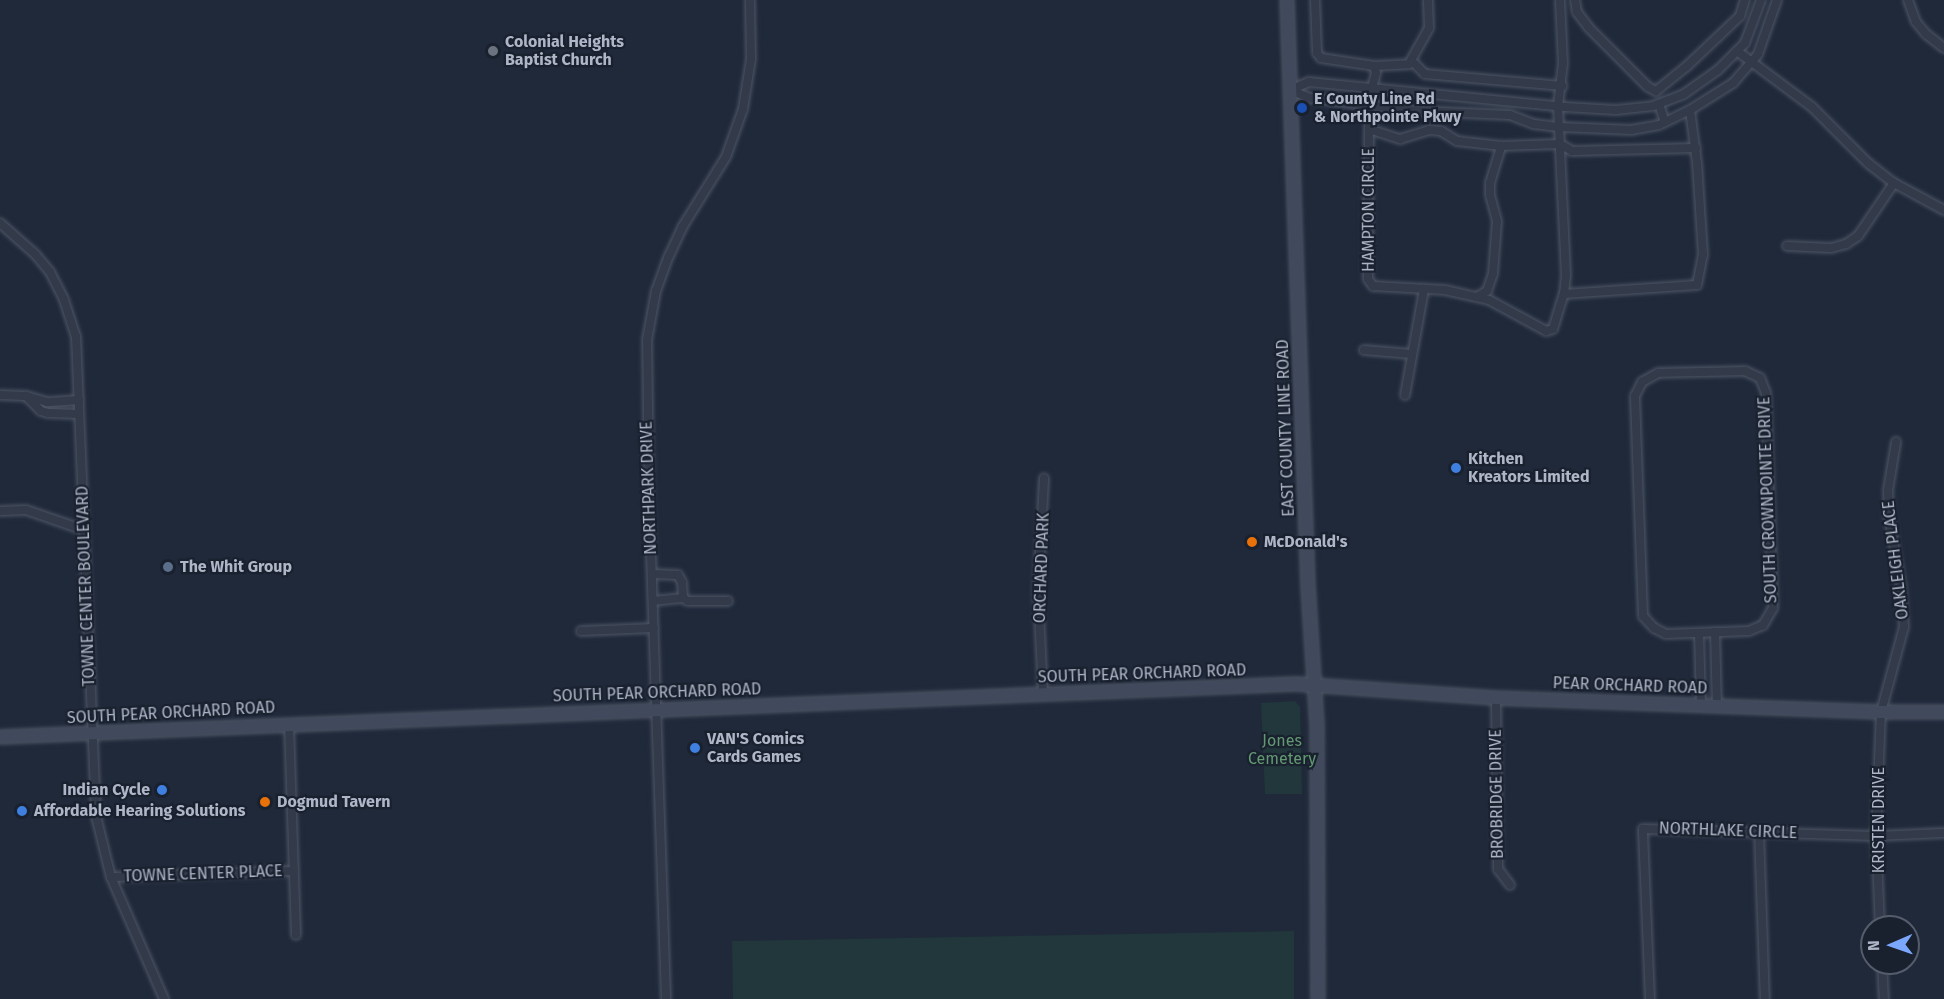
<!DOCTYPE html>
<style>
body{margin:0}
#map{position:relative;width:1944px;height:999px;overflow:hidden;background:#1f293a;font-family:"Fira Sans",sans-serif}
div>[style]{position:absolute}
.green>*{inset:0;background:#21373b}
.roads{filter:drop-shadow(0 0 2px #4e5665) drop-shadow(0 0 2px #4e5665)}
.street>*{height:8px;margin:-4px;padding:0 4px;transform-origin:4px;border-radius:4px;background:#333b4a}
.secondary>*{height:12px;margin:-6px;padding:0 6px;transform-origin:6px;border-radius:6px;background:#414a5d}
.dots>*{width:16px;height:16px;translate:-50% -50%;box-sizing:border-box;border:3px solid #19212f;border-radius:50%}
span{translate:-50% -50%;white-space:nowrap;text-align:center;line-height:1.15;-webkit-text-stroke:4.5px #19212f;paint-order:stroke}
.poi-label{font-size:16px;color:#aeb6c7;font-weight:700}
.left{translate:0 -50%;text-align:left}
.right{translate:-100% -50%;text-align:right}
.street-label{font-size:16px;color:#aeb6c7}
.park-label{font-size:16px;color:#639972}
.north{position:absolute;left:1860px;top:915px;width:60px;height:60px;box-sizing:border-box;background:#19212f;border:2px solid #555d6c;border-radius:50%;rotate:268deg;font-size:16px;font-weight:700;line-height:24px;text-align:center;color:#aeb6c7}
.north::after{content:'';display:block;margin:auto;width:21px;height:27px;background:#7ba7ff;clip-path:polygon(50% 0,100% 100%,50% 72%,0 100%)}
</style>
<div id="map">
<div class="green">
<div style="clip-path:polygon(1295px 701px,1300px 707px,1302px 794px,1265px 794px,1261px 703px)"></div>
<div style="clip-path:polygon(1294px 931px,1294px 999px,733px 999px,732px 941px)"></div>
</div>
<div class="roads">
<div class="street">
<div style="left:1315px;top:0;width:53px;rotate:87.8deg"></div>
<div style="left:1317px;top:53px;width:6px;rotate:51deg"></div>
<div style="left:1321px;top:58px;width:54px;rotate:8.6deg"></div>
<div style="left:1374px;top:66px;width:35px;rotate:-3deg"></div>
<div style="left:1409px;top:64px;width:41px;rotate:-60.9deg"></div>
<div style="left:1429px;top:28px;width:28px;rotate:-92deg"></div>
<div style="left:1560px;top:0;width:63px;rotate:87.3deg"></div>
<div style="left:1563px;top:63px;width:43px;rotate:96.6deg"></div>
<div style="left:1558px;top:106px;width:169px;rotate:87.3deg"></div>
<div style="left:1566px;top:275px;width:19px;rotate:96deg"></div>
<div style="left:1575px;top:0;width:12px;rotate:81deg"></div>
<div style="left:1577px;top:12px;width:20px;rotate:53deg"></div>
<div style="left:1589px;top:28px;width:83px;rotate:45deg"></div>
<div style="left:1648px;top:87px;width:9px;rotate:27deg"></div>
<div style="left:1656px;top:91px;width:38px;rotate:-39deg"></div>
<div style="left:1686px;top:67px;width:74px;rotate:-43.4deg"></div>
<div style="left:1740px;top:16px;width:17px;rotate:-73deg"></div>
<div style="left:1908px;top:0;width:23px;rotate:70deg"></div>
<div style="left:1916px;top:22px;width:16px;rotate:50deg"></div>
<div style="left:1926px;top:34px;width:23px;rotate:38deg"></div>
<div style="left:1737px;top:51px;width:94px;rotate:36.7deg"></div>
<div style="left:1812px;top:107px;width:79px;rotate:45deg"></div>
<div style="left:1868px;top:163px;width:33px;rotate:38deg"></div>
<div style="left:1894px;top:183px;width:57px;rotate:28.4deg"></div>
<div style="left:1412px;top:61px;width:18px;rotate:45deg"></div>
<div style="left:1425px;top:74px;width:138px;rotate:5deg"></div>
<div style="left:1374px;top:66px;width:7px;rotate:74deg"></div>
<div style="left:1376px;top:73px;width:16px;rotate:105deg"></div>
<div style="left:1372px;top:88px;width:41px;rotate:94.2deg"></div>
<div style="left:1369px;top:129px;width:150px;rotate:90.4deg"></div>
<div style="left:1368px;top:279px;width:9px;rotate:54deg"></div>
<div style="left:1373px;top:286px;width:72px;rotate:3.2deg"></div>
<div style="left:1445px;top:290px;width:45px;rotate:12.8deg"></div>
<div style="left:1489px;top:300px;width:65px;rotate:28.5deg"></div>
<div style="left:1546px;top:331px;width:7px;rotate:-16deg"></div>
<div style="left:1553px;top:329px;width:37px;rotate:-73deg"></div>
<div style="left:1564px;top:294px;width:133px;rotate:-3.9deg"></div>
<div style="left:1697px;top:285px;width:31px;rotate:-79deg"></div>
<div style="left:1703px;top:255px;width:92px;rotate:-93.7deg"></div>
<div style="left:1697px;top:163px;width:53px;rotate:-97.5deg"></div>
<div style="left:1290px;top:90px;width:22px;rotate:22deg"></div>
<div style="left:1310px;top:98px;width:107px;rotate:7deg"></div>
<div style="left:1416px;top:111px;width:94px;rotate:2.4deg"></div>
<div style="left:1510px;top:115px;width:26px;rotate:21deg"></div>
<div style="left:1534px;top:124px;width:26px;rotate:7deg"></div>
<div style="left:1560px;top:127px;width:71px;rotate:2.4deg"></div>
<div style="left:1631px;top:130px;width:28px;rotate:-10deg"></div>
<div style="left:1659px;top:125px;width:34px;rotate:-26deg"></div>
<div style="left:1690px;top:110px;width:51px;rotate:-32.1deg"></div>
<div style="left:1733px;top:83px;width:38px;rotate:-49deg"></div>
<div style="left:1758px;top:54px;width:57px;rotate:-70.6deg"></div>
<div style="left:1290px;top:90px;width:21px;rotate:-23deg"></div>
<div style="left:1309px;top:82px;width:257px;rotate:5.6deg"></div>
<div style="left:1565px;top:107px;width:51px;rotate:3.4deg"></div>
<div style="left:1616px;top:110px;width:37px;rotate:-6deg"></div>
<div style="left:1653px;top:106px;width:33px;rotate:-21deg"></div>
<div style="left:1684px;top:94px;width:42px;rotate:-35.2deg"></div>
<div style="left:1718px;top:70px;width:38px;rotate:-45deg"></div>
<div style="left:1745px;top:43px;width:46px;rotate:-69.6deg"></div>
<div style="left:1659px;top:104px;width:19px;rotate:72deg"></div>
<div style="left:1369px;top:129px;width:33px;rotate:18deg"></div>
<div style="left:1400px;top:139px;width:30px;rotate:-17deg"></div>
<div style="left:1429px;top:130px;width:12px;rotate:5deg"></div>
<div style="left:1441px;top:131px;width:19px;rotate:32deg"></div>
<div style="left:1457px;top:141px;width:44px;rotate:6.5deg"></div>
<div style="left:1501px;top:146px;width:59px;rotate:-1.9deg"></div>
<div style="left:1560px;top:144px;width:14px;rotate:30deg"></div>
<div style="left:1572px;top:151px;width:124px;rotate:-1.4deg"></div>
<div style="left:0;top:223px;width:47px;rotate:41.5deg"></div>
<div style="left:35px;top:254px;width:23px;rotate:50deg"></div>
<div style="left:50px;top:272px;width:31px;rotate:63deg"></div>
<div style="left:64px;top:300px;width:38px;rotate:72deg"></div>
<div style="left:76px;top:336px;width:480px;rotate:87.6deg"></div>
<div style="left:96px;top:816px;width:63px;rotate:76.2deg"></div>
<div style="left:111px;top:877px;width:133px;rotate:66.5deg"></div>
<div style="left:1787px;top:246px;width:44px;rotate:2.6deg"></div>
<div style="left:1831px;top:248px;width:16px;rotate:-15deg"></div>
<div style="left:1846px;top:244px;width:14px;rotate:-34deg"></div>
<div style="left:1858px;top:236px;width:64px;rotate:-55.8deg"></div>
<div style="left:1477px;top:297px;width:12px;rotate:-31deg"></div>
<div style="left:1487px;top:291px;width:18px;rotate:-71deg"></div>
<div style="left:1493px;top:274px;width:53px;rotate:-85.7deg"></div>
<div style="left:1497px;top:221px;width:27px;rotate:-105deg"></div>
<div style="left:1490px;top:195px;width:12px;rotate:-90deg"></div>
<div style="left:1490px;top:183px;width:39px;rotate:-73deg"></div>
<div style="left:1364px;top:350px;width:47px;rotate:4.9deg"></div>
<div style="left:1745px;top:371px;width:17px;rotate:25deg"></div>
<div style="left:1760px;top:378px;width:16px;rotate:68deg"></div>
<div style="left:1766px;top:393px;width:215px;rotate:88.1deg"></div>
<div style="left:1773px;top:608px;width:20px;rotate:120deg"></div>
<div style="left:1763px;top:625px;width:15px;rotate:157deg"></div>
<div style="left:1749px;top:631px;width:83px;rotate:177.9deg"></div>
<div style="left:1666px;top:634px;width:13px;rotate:-153deg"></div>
<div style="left:1654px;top:628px;width:16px;rotate:-133deg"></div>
<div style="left:1643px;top:616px;width:220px;rotate:-92.1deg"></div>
<div style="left:1635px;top:396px;width:16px;rotate:-63deg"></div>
<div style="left:1642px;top:382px;width:18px;rotate:-29deg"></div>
<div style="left:1658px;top:373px;width:87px;rotate:-1.3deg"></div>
<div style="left:0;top:395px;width:26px;rotate:2deg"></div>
<div style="left:1405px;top:395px;width:108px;rotate:-79.8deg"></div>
<div style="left:79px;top:400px;width:32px;rotate:176deg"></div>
<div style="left:47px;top:402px;width:22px;rotate:-164deg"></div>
<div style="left:26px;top:396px;width:21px;rotate:45deg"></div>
<div style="left:41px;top:411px;width:7px;rotate:16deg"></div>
<div style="left:48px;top:413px;width:31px;rotate:2deg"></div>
<div style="left:0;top:511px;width:26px;rotate:-2deg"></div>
<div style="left:26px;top:510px;width:61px;rotate:19deg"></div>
<div style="left:652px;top:574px;width:26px;rotate:2deg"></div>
<div style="left:678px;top:575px;width:8px;rotate:60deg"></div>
<div style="left:682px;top:582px;width:16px;rotate:86deg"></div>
<div style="left:653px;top:601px;width:30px;rotate:-6deg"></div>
<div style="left:683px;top:598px;width:6px;rotate:31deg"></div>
<div style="left:688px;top:601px;width:40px"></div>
<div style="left:581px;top:631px;width:73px;rotate:-2.4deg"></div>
<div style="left:1715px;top:632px;width:74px;rotate:88.5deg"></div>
<div style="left:1699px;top:633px;width:73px;rotate:88.4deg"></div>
<div style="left:1043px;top:694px;width:104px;rotate:-92.8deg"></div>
<div style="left:1038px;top:590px;width:112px;rotate:-86.9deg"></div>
<div style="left:1496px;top:698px;width:171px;rotate:89.3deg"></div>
<div style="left:1498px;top:869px;width:20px;rotate:53deg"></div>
<div style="left:289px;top:724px;width:211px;rotate:88.1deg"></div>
<div style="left:1759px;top:831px;width:168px;rotate:88deg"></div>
<div style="left:111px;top:877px;width:183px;rotate:-1.9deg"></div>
<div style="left:1880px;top:927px;width:91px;rotate:-92.5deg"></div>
<div style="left:1876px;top:836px;width:124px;rotate:-87.7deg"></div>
<div style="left:1881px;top:712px;width:88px;rotate:-74.9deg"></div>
<div style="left:1904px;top:627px;width:42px;rotate:-94.1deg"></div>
<div style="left:1901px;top:585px;width:69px;rotate:-100deg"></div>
<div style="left:1889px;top:517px;width:27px;rotate:-92deg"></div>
<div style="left:1888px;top:490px;width:49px;rotate:-80.5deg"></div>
<div style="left:1882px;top:963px;width:36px;rotate:87deg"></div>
<div style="left:666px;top:999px;width:505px;rotate:-91.93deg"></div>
<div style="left:649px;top:494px;width:154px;rotate:-90.7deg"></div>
<div style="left:647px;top:340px;width:50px;rotate:-79.6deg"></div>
<div style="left:656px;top:291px;width:37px;rotate:-70deg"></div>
<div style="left:669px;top:256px;width:33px;rotate:-65deg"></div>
<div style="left:683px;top:226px;width:81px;rotate:-58.1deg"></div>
<div style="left:726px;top:157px;width:51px;rotate:-70.5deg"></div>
<div style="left:743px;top:109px;width:51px;rotate:-80.9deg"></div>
<div style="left:751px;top:59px;width:59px;rotate:-91deg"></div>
<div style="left:1650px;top:999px;width:170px;rotate:-92.4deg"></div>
<div style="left:1643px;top:829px;width:233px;rotate:1.7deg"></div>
<div style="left:1876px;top:836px;width:68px;rotate:-2.5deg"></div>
</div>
<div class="secondary">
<div style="left:1287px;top:0;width:586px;rotate:87.95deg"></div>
<div style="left:1308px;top:586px;width:140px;rotate:86.3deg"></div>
<div style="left:1317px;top:726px;width:273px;rotate:89.8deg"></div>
<div style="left:0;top:737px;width:1297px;rotate:-2.34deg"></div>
<div style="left:1296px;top:684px;width:200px;rotate:4deg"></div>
<div style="left:1496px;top:698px;width:385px;rotate:2.1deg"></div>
<div style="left:1881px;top:712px;width:63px"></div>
</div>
</div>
<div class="dots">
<div style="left:493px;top:51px;background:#6b7280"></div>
<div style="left:1302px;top:108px;background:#1a4fb4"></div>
<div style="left:1456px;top:468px;background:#3f7fe0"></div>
<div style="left:1252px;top:542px;background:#e8710a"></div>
<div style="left:168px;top:567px;background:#5c6f8a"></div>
<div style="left:695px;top:748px;background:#3f7fe0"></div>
<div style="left:162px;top:790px;background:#3f7fe0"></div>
<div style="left:265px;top:802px;background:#e8710a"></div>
<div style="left:22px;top:811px;background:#3f7fe0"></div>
</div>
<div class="poi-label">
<span class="left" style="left:505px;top:51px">Colonial Heights<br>Baptist Church</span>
<span class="left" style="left:1314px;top:108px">E County Line Rd<br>&amp; Northpointe Pkwy</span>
<span class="left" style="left:1468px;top:468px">Kitchen<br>Kreators Limited</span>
<span class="left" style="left:1264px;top:542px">McDonald's</span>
<span class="left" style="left:180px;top:567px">The Whit Group</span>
<span class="left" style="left:707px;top:748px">VAN'S Comics<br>Cards Games</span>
<span class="right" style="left:150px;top:790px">Indian Cycle</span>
<span class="left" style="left:277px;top:802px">Dogmud Tavern</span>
<span class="left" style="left:34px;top:811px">Affordable Hearing Solutions</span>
</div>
<div class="street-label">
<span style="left:1369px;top:210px;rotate:-90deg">HAMPTON CIRCLE</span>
<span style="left:1286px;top:428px;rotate:-92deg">EAST COUNTY LINE ROAD</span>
<span style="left:649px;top:488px;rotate:-92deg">NORTHPARK DRIVE</span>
<span style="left:1768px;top:500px;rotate:-92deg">SOUTH CROWNPOINTE DRIVE</span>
<span style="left:1896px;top:560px;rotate:-97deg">OAKLEIGH PLACE</span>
<span style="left:1042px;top:568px;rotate:-88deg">ORCHARD PARK</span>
<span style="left:86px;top:586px;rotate:-92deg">TOWNE CENTER BOULEVARD</span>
<span style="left:1142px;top:674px;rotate:-2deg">SOUTH PEAR ORCHARD ROAD</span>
<span style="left:1630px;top:686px;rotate:2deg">PEAR ORCHARD ROAD</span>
<span style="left:657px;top:693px;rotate:-2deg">SOUTH PEAR ORCHARD ROAD</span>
<span style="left:171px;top:713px;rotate:-3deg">SOUTH PEAR ORCHARD ROAD</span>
<span style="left:1497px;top:794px;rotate:-91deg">BROBRIDGE DRIVE</span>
<span style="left:1879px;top:820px;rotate:-90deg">KRISTEN DRIVE</span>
<span style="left:1728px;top:831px;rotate:2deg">NORTHLAKE CIRCLE</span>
<span style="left:203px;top:874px;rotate:-2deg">TOWNE CENTER PLACE</span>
</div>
<div class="park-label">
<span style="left:1282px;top:750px">Jones<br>Cemetery</span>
</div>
<div class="north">N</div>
</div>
